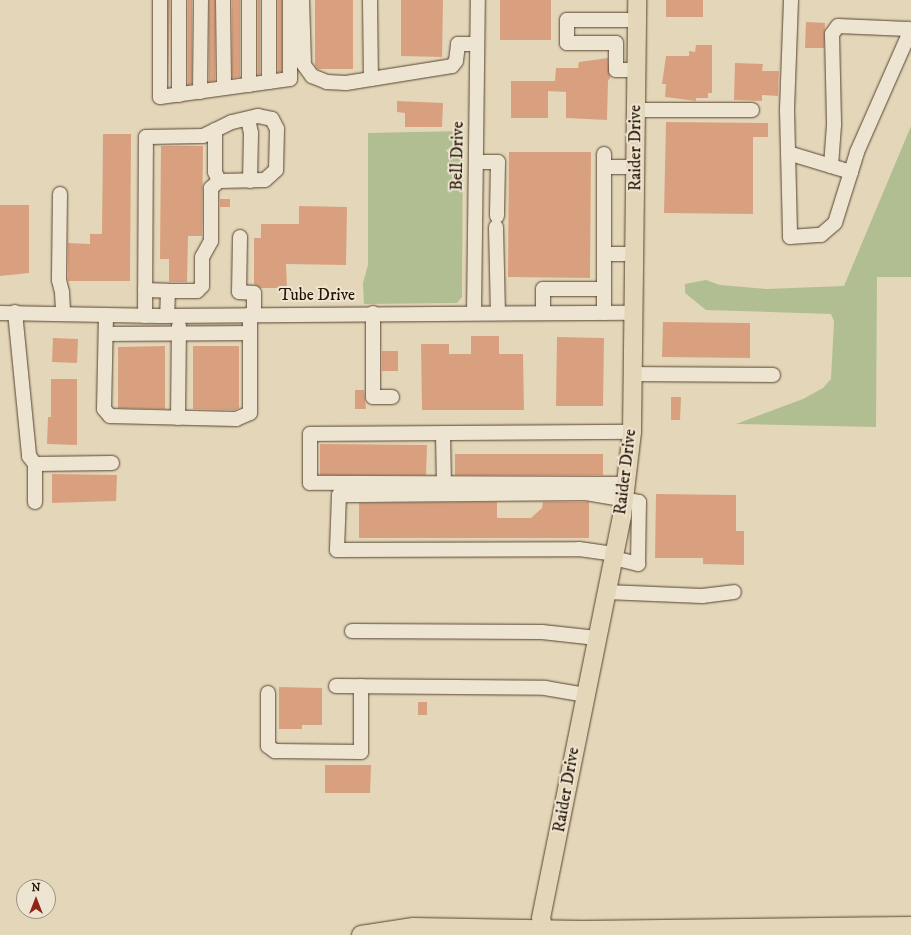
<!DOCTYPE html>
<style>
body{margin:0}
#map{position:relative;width:911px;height:935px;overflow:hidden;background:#e4d6b9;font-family:"IM FELL DW Pica",serif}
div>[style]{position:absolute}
.green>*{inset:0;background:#b1be91}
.building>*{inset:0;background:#d9a07f}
.roads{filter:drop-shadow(0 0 1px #574430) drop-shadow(0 0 1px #574430)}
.minor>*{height:14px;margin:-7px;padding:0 7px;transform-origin:7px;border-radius:7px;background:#ede4d2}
.major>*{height:18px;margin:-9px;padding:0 9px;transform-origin:9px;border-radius:9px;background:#e4d6b9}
span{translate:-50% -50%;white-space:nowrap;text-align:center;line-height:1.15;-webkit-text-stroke:4px #ede4d2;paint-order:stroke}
.street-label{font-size:17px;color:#281403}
.north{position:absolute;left:16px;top:879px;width:40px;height:40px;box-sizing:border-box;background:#ede4d2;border:1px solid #9e917f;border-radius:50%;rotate:0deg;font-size:11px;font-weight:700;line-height:16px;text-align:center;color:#281403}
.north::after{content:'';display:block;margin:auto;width:14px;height:18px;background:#8f2418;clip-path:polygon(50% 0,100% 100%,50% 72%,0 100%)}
</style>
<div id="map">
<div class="green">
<div style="clip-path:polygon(911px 126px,911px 277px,877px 277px,876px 427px,736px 424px,803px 399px,823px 388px,831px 379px,834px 321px,831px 314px,706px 310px,685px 293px,685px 284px,706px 280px,720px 285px,766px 289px,844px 286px)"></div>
<div style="clip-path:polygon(463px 131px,462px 297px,457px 303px,364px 304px,363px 283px,368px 265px,368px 133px)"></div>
</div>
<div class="building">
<div style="clip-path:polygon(168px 0,170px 0,168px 87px)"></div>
<div style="clip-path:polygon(188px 0,192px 0,192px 84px,188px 85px)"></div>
<div style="clip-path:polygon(209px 0,215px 0,215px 81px,209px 82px)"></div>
<div style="clip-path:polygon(232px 0,240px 0,240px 77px,232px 78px)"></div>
<div style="clip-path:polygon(258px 0,260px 0,260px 74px,258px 75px)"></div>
<div style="clip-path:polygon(278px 0,282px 0,282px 72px,278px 72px)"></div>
<div style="clip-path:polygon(315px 0,353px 0,353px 69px,318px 69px,315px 66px)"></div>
<div style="clip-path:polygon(401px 0,443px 0,442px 57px,401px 56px)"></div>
<div style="clip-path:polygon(500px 0,551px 0,551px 40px,500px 40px)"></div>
<div style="clip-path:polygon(666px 0,703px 0,703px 17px,666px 17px)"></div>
<div style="clip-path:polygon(806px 22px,825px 23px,824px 48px,805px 48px)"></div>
<div style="clip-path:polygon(696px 45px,712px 45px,712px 93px,708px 93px,708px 98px,696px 98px,696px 101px,665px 97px,666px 84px,662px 84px,666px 56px,689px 56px,689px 51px,695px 52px)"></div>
<div style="clip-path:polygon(608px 58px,610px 78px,608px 81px,607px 120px,566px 118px,566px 92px,548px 91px,548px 118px,511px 118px,511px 81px,555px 81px,556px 68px,578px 68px,579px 62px)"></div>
<div style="clip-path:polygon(735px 63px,763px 64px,762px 71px,779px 71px,778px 96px,762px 95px,762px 101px,734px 100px)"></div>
<div style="clip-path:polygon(397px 101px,443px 103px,442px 127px,405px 127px,405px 113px,397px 112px)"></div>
<div style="clip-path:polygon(666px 122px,768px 123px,768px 137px,753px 137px,753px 214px,664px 213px)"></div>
<div style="clip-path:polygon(103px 134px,131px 134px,130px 281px,68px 281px,68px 243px,90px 244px,90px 234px,102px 234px)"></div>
<div style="clip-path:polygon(161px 146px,203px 146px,202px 236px,188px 236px,187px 282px,169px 282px,169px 259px,160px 259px)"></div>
<div style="clip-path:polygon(509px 152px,591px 152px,590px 278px,508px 277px)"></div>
<div style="clip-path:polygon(220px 199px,230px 199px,230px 207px,220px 207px)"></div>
<div style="clip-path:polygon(0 205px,29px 205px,29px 273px,0 276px)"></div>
<div style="clip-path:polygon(299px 206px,347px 207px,346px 265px,286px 264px,287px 288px,261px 288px,254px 284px,254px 238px,261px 238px,261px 224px,299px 224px)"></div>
<div style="clip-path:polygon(663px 322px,750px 323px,750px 358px,662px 357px)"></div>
<div style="clip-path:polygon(471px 336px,499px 336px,499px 354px,523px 354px,524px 410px,422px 410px,421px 344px,449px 344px,449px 354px,471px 354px)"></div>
<div style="clip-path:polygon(557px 337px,604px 338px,603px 406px,556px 406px)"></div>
<div style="clip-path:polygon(53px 338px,78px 339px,77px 363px,52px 362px)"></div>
<div style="clip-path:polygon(165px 346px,165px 409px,118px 408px,118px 347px)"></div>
<div style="clip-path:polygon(193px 346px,239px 346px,239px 408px,234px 410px,193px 409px)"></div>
<div style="clip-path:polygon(382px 351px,398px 351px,398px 371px,382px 371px)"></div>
<div style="clip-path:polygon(51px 379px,77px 379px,77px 445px,47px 444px,48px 417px,51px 417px)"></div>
<div style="clip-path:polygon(355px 390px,364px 390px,366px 409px,355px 409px)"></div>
<div style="clip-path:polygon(671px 397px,681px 397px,680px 420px,671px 420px)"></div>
<div style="clip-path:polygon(320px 444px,427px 445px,426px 475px,320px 475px)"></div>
<div style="clip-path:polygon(455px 454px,603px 454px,603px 475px,455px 475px)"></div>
<div style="clip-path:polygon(52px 474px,117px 475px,116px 501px,52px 503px)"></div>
<div style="clip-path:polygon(656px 494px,736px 495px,736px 531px,744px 531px,744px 565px,703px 564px,703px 558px,655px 558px)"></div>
<div style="clip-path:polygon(497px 502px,497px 518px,531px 518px,542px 508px,543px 502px,589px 502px,589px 538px,359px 538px,359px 503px)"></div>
<div style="clip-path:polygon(279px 687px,322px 688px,322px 725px,302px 725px,302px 729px,279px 729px)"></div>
<div style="clip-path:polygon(418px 702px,427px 702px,427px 715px,418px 715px)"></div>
<div style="clip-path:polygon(325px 765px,371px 765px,370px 793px,325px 793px)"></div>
</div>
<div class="roads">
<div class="minor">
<div style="left:160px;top:0;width:97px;rotate:90deg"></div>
<div style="left:160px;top:97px;width:131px;rotate:-7.9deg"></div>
<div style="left:290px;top:79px;width:79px;rotate:-90deg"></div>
<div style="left:179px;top:0;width:95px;rotate:90deg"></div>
<div style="left:223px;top:0;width:88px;rotate:89.3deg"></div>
<div style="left:249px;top:0;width:85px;rotate:90deg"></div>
<div style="left:269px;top:0;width:82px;rotate:90deg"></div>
<div style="left:302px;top:0;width:65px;rotate:88.2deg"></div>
<div style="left:304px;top:65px;width:14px;rotate:54deg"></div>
<div style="left:312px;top:76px;width:16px;rotate:22deg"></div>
<div style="left:327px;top:82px;width:19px;rotate:3deg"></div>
<div style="left:346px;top:83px;width:107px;rotate:-9.1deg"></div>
<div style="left:452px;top:66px;width:6px;rotate:-51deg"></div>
<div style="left:456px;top:61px;width:17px;rotate:-83deg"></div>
<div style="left:458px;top:44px;width:19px"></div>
<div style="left:370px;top:0;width:79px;rotate:89.3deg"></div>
<div style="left:791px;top:0;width:110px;rotate:92.1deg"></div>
<div style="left:787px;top:110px;width:127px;rotate:88.6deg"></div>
<div style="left:790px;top:237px;width:31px;rotate:-4deg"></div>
<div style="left:821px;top:235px;width:18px;rotate:-41deg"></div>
<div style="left:835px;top:223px;width:53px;rotate:-72.6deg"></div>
<div style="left:851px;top:172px;width:21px;rotate:-73deg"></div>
<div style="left:857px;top:152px;width:131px;rotate:-66.2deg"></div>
<div style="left:910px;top:32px;width:4px;rotate:-124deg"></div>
<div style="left:908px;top:29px;width:70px;rotate:-177.5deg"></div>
<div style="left:838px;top:26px;width:10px;rotate:127deg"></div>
<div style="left:832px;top:34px;width:91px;rotate:88.7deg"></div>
<div style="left:834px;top:125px;width:41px;rotate:94.2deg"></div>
<div style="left:831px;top:166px;width:21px;rotate:17deg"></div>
<div style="left:636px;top:70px;width:20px;rotate:180deg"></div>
<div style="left:616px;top:70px;width:27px;rotate:-90deg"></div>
<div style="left:616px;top:43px;width:49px;rotate:180deg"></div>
<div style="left:567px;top:43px;width:23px;rotate:-90deg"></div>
<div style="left:567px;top:20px;width:70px"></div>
<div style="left:200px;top:92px;width:92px;rotate:-89.4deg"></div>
<div style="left:636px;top:110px;width:116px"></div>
<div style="left:248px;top:119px;width:14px;rotate:78deg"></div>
<div style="left:251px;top:133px;width:48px;rotate:91.2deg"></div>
<div style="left:215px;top:130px;width:42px;rotate:90deg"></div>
<div style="left:215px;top:172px;width:10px;rotate:66deg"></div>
<div style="left:788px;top:153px;width:45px;rotate:16.8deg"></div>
<div style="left:476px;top:162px;width:22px"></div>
<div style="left:498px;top:162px;width:54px;rotate:91.1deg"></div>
<div style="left:604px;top:167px;width:32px"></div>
<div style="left:60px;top:194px;width:86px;rotate:90.7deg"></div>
<div style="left:59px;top:280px;width:12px;rotate:76deg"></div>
<div style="left:62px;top:292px;width:21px;rotate:87deg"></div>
<div style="left:496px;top:227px;width:86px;rotate:88.7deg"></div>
<div style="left:240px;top:237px;width:55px;rotate:91deg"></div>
<div style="left:239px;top:292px;width:15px;rotate:4deg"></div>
<div style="left:254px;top:293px;width:21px;rotate:90deg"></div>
<div style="left:604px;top:254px;width:31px"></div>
<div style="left:604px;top:289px;width:135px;rotate:-90deg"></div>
<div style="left:145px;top:290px;width:23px;rotate:2deg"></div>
<div style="left:168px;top:291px;width:25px;rotate:92deg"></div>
<div style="left:15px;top:312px;width:145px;rotate:84.4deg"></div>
<div style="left:29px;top:456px;width:10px;rotate:53deg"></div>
<div style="left:35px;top:464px;width:77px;rotate:-0.7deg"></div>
<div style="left:0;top:313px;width:160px;rotate:1.1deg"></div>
<div style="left:160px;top:316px;width:474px;rotate:-0.4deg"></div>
<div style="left:373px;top:313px;width:84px;rotate:90deg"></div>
<div style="left:373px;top:397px;width:19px"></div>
<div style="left:474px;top:313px;width:313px;rotate:-89.3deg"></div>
<div style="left:543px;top:313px;width:24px;rotate:-90deg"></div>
<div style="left:543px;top:289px;width:61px"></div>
<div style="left:604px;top:289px;width:24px;rotate:90deg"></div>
<div style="left:106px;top:315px;width:94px;rotate:91.2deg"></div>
<div style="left:104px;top:409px;width:9px;rotate:49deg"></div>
<div style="left:110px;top:416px;width:126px;rotate:1.4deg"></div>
<div style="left:236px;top:419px;width:15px;rotate:-23deg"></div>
<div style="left:250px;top:413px;width:99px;rotate:-90deg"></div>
<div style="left:145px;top:316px;width:179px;rotate:-89.7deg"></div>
<div style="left:146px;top:137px;width:57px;rotate:-1deg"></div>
<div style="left:203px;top:136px;width:32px;rotate:-26deg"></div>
<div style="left:232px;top:122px;width:27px;rotate:-13deg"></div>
<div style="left:258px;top:116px;width:14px;rotate:12deg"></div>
<div style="left:272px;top:119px;width:11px;rotate:63deg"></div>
<div style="left:277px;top:129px;width:41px;rotate:91.4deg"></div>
<div style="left:276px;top:170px;width:15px;rotate:138deg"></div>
<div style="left:265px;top:180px;width:46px;rotate:178.8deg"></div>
<div style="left:219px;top:181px;width:11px;rotate:139deg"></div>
<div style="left:211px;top:188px;width:53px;rotate:90deg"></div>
<div style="left:211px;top:241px;width:18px;rotate:119deg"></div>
<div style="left:202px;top:257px;width:29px;rotate:90deg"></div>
<div style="left:202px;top:286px;width:7px;rotate:135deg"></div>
<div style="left:197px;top:291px;width:29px;rotate:180deg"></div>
<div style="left:106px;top:334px;width:144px;rotate:-0.4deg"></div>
<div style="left:633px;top:374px;width:140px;rotate:0.4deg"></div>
<div style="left:178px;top:418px;width:92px;rotate:-89.4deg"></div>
<div style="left:443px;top:433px;width:51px;rotate:88.9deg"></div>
<div style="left:35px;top:464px;width:38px;rotate:90deg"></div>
<div style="left:626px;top:484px;width:316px;rotate:-179.8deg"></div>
<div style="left:310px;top:483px;width:49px;rotate:-90deg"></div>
<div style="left:310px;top:434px;width:322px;rotate:-0.4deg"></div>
<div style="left:613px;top:558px;width:26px;rotate:13deg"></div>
<div style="left:638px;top:564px;width:62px;rotate:-89.1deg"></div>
<div style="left:639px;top:502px;width:54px;rotate:-170.4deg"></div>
<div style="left:586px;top:493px;width:247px;rotate:179.5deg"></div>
<div style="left:339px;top:495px;width:55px;rotate:92.1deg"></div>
<div style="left:337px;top:550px;width:242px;rotate:-0.2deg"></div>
<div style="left:579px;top:549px;width:35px;rotate:8deg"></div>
<div style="left:606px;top:592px;width:96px;rotate:2.4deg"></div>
<div style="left:702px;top:596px;width:32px;rotate:-7deg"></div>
<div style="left:352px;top:631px;width:190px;rotate:0.3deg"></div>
<div style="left:542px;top:632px;width:55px;rotate:6.2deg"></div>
<div style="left:336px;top:686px;width:209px;rotate:0.5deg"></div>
<div style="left:545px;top:688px;width:42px;rotate:9.7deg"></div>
<div style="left:268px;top:693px;width:53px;rotate:90deg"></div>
<div style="left:268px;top:746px;width:9px;rotate:36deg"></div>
<div style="left:275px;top:751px;width:86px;rotate:0.7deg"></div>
<div style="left:361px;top:752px;width:66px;rotate:-90deg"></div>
</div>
<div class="major">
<div style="left:361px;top:935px;width:53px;rotate:-8.7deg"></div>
<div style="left:413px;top:927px;width:170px;rotate:1deg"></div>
<div style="left:583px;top:930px;width:328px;rotate:-0.7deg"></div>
<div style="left:545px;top:935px;width:17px;rotate:-103deg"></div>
<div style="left:541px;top:918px;width:410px;rotate:-78.6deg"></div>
<div style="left:622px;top:516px;width:85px;rotate:-83.2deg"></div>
<div style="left:632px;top:432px;width:432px;rotate:-89.3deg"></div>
</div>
</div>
<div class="street-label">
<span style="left:636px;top:148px;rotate:-90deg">Raider Drive</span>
<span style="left:458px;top:156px;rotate:-89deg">Bell Drive</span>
<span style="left:317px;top:296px">Tube Drive</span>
<span style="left:626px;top:472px;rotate:-83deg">Raider Drive</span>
<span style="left:567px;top:790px;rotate:-80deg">Raider Drive</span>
</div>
<div class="north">N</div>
</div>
